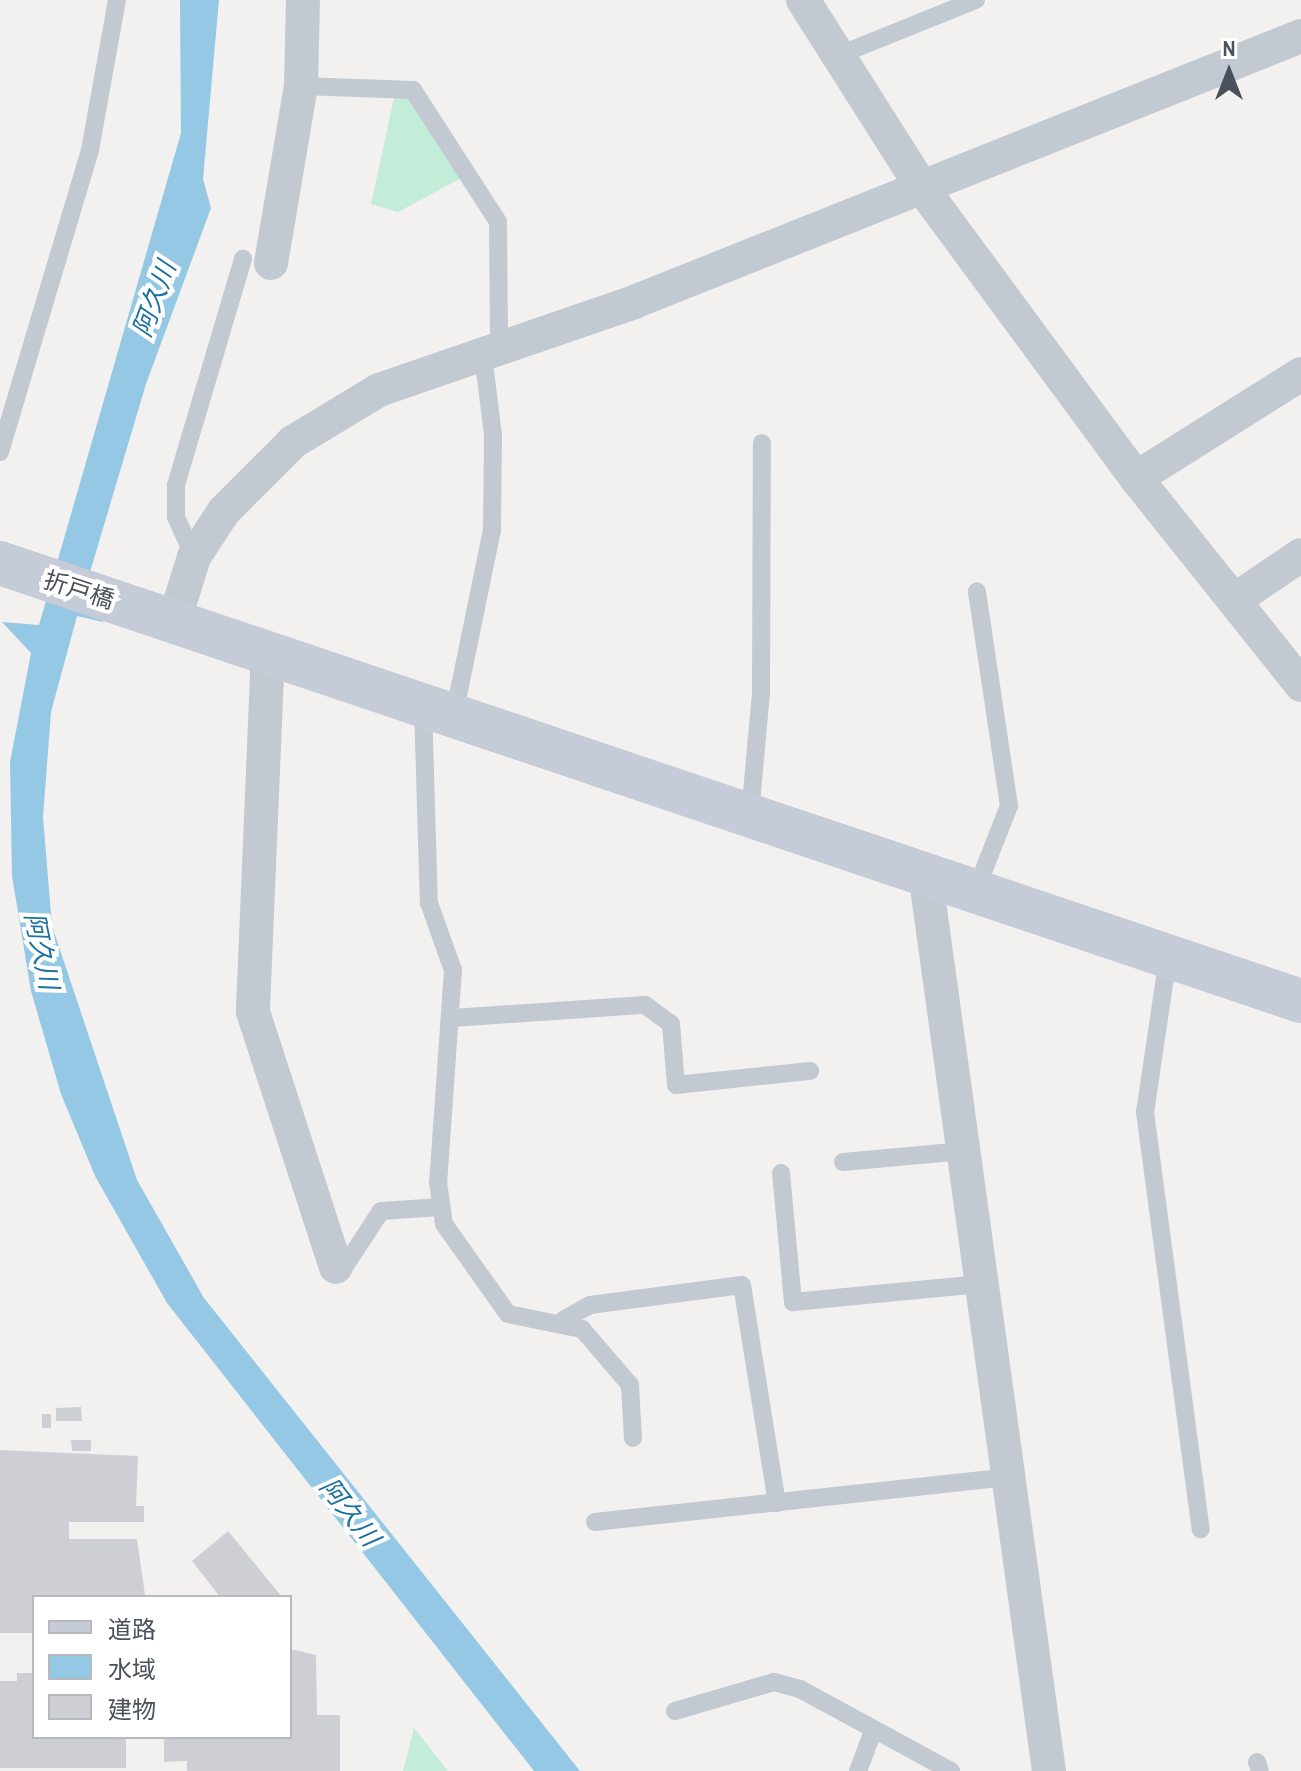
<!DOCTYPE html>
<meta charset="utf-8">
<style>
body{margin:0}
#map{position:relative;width:1301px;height:1771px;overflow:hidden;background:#f3f1f0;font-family:"Archivo Narrow","Noto Sans JP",sans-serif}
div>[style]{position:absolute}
.green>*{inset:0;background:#c3ecd9}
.water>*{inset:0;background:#95c8e4}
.building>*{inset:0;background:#cecfd4}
.lane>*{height:18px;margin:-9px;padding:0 9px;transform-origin:9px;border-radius:9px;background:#c2c9d1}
.street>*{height:34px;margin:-17px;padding:0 17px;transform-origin:17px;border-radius:17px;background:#c2c9d1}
.secondary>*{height:44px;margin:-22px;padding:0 22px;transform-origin:22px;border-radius:22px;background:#c5cbd7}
span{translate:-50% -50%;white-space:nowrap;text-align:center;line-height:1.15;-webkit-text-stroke:8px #fff;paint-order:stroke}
.street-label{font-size:24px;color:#4a515c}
.water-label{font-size:26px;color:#1a709f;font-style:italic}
.legend{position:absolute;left:32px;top:1595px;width:260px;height:144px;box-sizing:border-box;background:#fff;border:2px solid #b7b9be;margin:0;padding:10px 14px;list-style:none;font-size:24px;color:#4a515c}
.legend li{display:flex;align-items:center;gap:16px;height:40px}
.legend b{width:40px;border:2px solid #b7b9be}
.north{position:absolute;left:1189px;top:32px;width:80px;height:80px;-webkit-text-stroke:6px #fff;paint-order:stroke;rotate:0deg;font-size:22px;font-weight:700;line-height:32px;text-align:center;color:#4a515c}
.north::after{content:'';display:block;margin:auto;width:28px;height:36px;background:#4a515c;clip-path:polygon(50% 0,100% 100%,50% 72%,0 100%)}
</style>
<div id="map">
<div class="green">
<div style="clip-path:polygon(417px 97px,471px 173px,398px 212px,371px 204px,394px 98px)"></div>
<div style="clip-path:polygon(414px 1728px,448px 1771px,403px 1771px)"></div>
</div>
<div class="water">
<div style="clip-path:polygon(180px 0,219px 0,203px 179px,211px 208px,146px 384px,79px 609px,105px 616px,103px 622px,77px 616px,51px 712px,43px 817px,52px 926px,137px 1180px,204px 1298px,580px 1771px,534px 1771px,167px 1303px,95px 1176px,61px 1094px,31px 991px,12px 876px,10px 762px,31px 653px,2px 622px,39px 625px,181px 133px)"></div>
</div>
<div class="building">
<div style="clip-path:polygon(81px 1407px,82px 1421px,56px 1421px,56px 1408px)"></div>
<div style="clip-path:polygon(42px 1414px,51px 1414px,51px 1428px,42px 1428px)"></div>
<div style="clip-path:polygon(71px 1440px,91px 1440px,91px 1451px,72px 1451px)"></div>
<div style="clip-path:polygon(0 1450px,138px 1456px,136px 1506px,144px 1506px,144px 1522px,69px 1522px,69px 1539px,137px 1539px,145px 1595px,34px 1597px,34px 1633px,0 1633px)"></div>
<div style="clip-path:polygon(228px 1531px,282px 1597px,220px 1597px,192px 1561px)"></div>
<div style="clip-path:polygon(290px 1649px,316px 1655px,317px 1715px,340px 1715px,340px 1771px,187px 1771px,187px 1761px,164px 1762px,164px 1737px,290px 1737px)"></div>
<div style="clip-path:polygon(17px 1673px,34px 1673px,34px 1737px,126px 1737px,126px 1768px,0 1768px,0 1681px,17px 1681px)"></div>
</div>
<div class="lane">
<div style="left:834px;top:57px;width:153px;rotate:-21.9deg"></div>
<div style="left:301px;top:86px;width:112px;rotate:2deg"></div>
<div style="left:413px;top:90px;width:157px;rotate:57.2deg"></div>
<div style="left:498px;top:222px;width:126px;rotate:89.5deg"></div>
<div style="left:0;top:452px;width:315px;rotate:-73.4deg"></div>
<div style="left:90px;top:150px;width:152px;rotate:-79.8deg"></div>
<div style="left:194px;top:557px;width:44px;rotate:-114.2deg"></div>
<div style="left:176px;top:517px;width:32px;rotate:-90deg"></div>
<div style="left:176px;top:485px;width:236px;rotate:-73.5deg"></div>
<div style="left:423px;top:706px;width:197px;rotate:88.3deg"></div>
<div style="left:429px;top:903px;width:71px;rotate:70.3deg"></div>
<div style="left:453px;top:970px;width:213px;rotate:94deg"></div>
<div style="left:438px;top:1182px;width:42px;rotate:81.9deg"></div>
<div style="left:444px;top:1224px;width:110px;rotate:54.6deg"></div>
<div style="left:508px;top:1314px;width:76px;rotate:11.5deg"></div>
<div style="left:582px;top:1329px;width:74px;rotate:49.4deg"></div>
<div style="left:630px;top:1385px;width:53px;rotate:86.8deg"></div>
<div style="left:454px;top:715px;width:189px;rotate:-78.4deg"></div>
<div style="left:492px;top:530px;width:95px;rotate:-89.4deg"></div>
<div style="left:493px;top:435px;width:81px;rotate:-97.1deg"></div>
<div style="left:750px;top:814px;width:121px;rotate:-84.8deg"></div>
<div style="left:761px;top:694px;width:251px;rotate:-89.8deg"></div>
<div style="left:976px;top:890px;width:90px;rotate:-68.6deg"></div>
<div style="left:1009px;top:806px;width:217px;rotate:-98.5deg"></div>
<div style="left:1168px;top:957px;width:157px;rotate:98.4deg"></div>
<div style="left:1145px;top:1112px;width:421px;rotate:82.4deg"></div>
<div style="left:452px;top:1018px;width:193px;rotate:-3.9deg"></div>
<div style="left:645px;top:1005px;width:32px;rotate:36deg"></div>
<div style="left:671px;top:1024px;width:61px;rotate:85.3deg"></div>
<div style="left:676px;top:1085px;width:135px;rotate:-6deg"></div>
<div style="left:843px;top:1162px;width:121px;rotate:-5.2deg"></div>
<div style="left:781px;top:1173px;width:130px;rotate:84.7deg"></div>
<div style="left:793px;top:1302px;width:188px;rotate:-5.5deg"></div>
<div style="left:336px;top:1267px;width:7px;rotate:16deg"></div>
<div style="left:343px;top:1269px;width:69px;rotate:-56.8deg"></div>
<div style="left:381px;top:1211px;width:60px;rotate:-3.8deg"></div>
<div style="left:563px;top:1320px;width:31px;rotate:-29deg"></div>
<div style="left:590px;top:1305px;width:153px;rotate:-7.5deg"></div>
<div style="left:742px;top:1285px;width:221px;rotate:80.9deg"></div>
<div style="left:595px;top:1522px;width:413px;rotate:-6.2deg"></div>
<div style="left:675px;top:1711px;width:103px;rotate:-16.3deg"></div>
<div style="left:774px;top:1682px;width:27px;rotate:15deg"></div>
<div style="left:800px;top:1689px;width:172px;rotate:28.5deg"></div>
<div style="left:1257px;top:1762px;width:9px;rotate:72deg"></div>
<div style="left:858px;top:1771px;width:43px;rotate:-69.4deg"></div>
</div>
<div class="street">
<div style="left:803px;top:0;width:224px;rotate:57.6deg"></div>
<div style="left:923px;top:189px;width:359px;rotate:53.6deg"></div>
<div style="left:1136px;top:478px;width:265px;rotate:51.4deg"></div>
<div style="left:271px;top:263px;width:180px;rotate:-80.4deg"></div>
<div style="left:301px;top:86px;width:86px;rotate:-88.7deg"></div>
<div style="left:1136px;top:478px;width:195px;rotate:-32.2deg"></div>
<div style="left:1236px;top:599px;width:78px;rotate:-34.1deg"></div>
<div style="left:174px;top:621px;width:67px;rotate:-72.6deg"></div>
<div style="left:194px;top:557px;width:55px;rotate:-56.9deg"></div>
<div style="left:224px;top:511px;width:98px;rotate:-45deg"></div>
<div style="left:293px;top:442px;width:100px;rotate:-31.2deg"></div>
<div style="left:379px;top:390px;width:270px;rotate:-19deg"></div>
<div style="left:634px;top:302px;width:718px;rotate:-21.74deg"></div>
<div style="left:268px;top:651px;width:361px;rotate:92.4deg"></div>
<div style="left:253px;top:1012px;width:268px;rotate:72deg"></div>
<div style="left:925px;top:873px;width:907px;rotate:82.14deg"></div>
</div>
<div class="secondary">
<div style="left:0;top:563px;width:1373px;rotate:18.61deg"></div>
</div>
<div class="street-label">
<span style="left:79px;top:590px;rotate:18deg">折戸橋</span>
</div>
<div class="water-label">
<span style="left:154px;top:299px;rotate:-70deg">阿久川</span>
<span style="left:42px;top:951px;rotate:78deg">阿久川</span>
<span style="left:350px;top:1512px;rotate:52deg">阿久川</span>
</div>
<ul class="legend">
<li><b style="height:10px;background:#c5cbd7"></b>道路</li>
<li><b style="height:22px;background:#95c8e4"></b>水域</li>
<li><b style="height:22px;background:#cecfd4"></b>建物</li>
</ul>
<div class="north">N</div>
</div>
